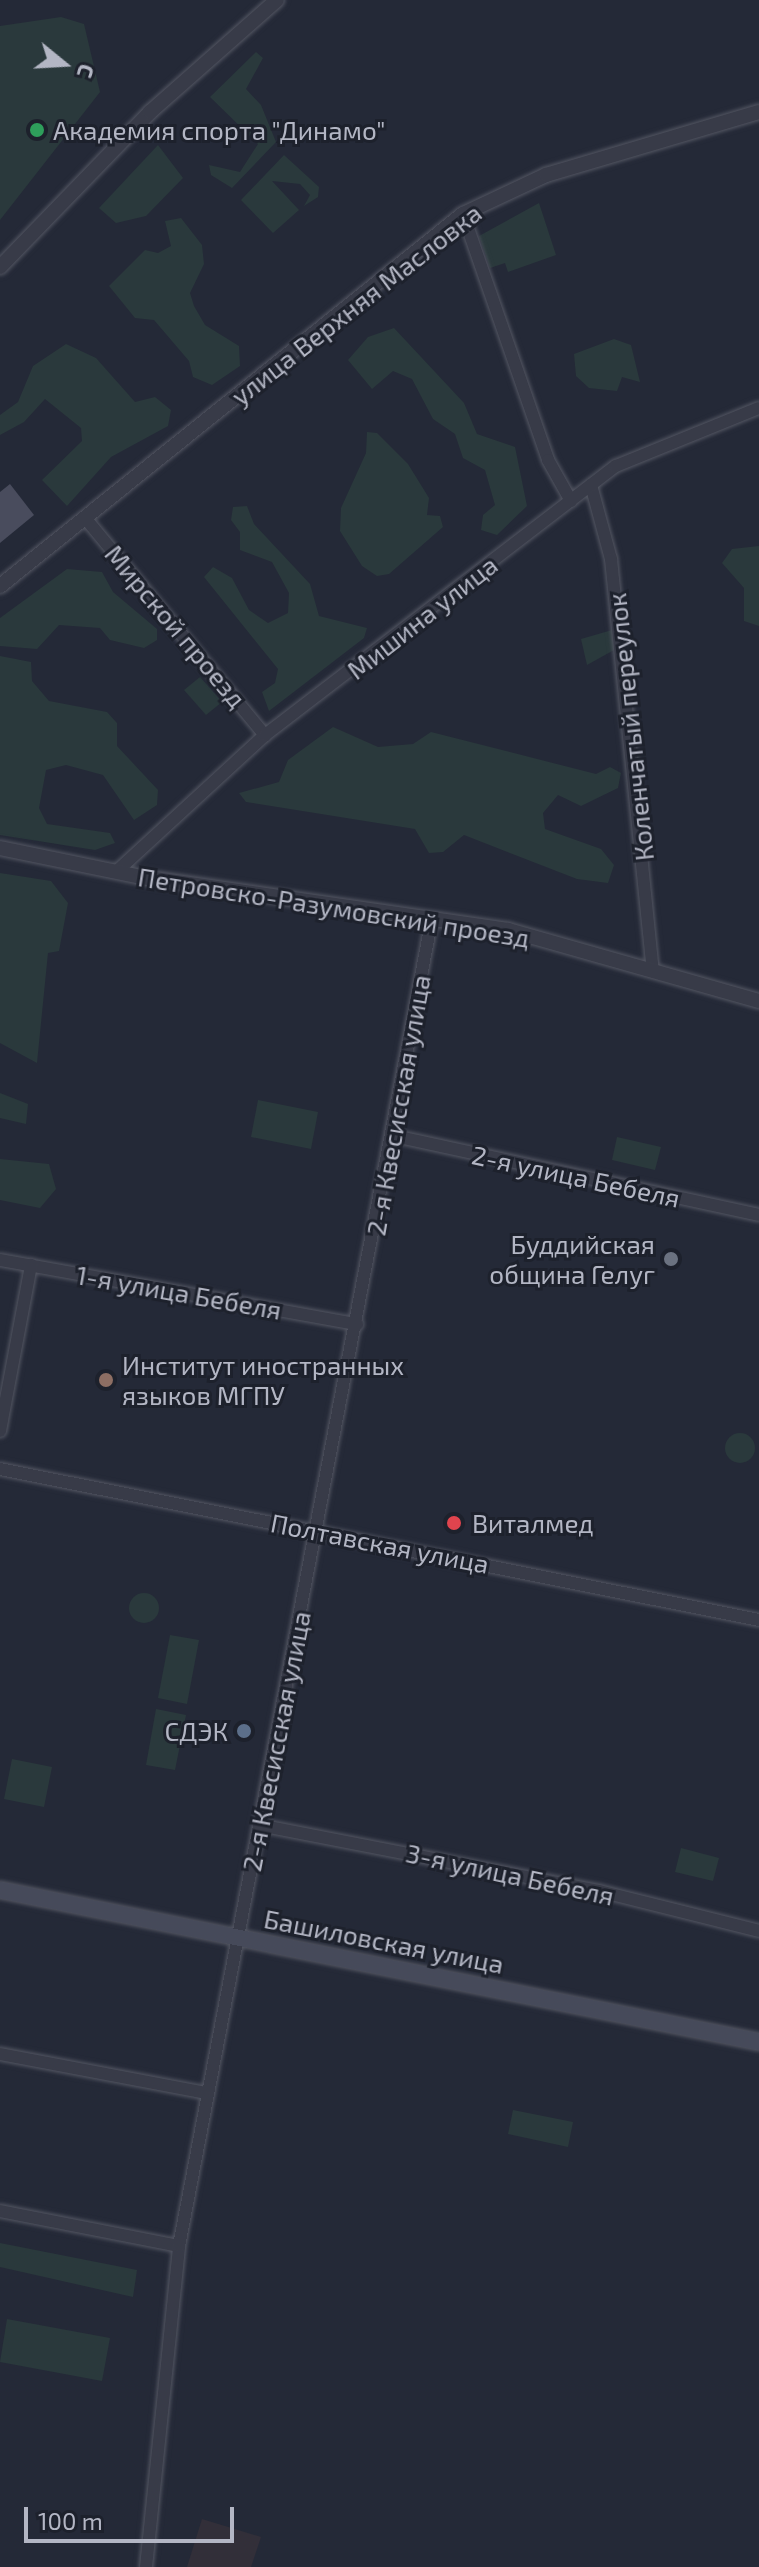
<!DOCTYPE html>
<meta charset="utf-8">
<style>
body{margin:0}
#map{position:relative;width:759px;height:2567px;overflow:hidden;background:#242937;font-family:"Exo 2",sans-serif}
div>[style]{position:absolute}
.medical>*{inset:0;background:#322f39}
.green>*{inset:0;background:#2a393c}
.round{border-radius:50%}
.building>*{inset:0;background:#494c5d}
.roads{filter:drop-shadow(0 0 2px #535662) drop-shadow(0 0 2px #535662)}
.minor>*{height:12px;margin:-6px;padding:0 6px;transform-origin:6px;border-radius:6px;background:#383b48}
.tertiary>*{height:14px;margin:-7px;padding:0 7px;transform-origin:7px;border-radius:7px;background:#383b48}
.secondary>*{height:16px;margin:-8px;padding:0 8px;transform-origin:8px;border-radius:8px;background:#464a5a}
.dots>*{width:22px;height:22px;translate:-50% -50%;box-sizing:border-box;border:4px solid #1d212c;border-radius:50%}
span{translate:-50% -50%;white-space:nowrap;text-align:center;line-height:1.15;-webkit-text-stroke:6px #1d212c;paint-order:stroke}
.poi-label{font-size:26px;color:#b3b6c4}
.left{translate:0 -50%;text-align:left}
.right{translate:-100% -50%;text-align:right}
.street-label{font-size:26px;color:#b3b6c4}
.north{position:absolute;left:24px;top:24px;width:80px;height:80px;-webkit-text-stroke:6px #1d212c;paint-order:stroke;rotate:108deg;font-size:22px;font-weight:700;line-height:32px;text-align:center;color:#b3b6c4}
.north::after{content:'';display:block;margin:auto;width:28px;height:36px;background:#b3b6c4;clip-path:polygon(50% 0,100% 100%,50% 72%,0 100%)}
.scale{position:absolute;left:24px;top:2507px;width:210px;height:36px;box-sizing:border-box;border:4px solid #b3b6c4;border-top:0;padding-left:10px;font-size:24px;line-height:28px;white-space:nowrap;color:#b3b6c4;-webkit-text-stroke:6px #1d212c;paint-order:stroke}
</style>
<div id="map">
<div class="medical">
<div style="clip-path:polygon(202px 2519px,261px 2537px,251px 2567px,187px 2567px)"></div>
</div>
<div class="green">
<div style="clip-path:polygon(61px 17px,84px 24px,100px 92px,0 220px,0 26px)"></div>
<div style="clip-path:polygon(256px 52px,263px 58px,246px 89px,261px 105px,276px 142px,232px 188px,211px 175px,209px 165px,240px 172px,258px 144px,210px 97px)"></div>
<div style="clip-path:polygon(158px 145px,183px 178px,146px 216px,116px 223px,99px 208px)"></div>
<div style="clip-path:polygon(284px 155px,319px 187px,318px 197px,304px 206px,310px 195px,300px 184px,272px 181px,299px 210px,273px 233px,241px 200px)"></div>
<div style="clip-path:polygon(539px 203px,556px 255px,508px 272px,505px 263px,490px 268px,479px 236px)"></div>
<div style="clip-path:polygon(181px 218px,202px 245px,204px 264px,190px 293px,194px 306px,205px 325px,239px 346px,240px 366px,212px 385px,193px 377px,189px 361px,154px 320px,135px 318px,109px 286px,145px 250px,158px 253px,171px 246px,165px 221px)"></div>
<div style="clip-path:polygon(394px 328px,464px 403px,477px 434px,515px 447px,527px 506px,497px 535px,481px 530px,483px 515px,495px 505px,485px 470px,463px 458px,455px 434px,433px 419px,412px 379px,393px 371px,372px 389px,348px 360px,368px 337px)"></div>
<div style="clip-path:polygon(614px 339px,631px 345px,640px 382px,622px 377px,617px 391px,589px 388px,576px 376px,574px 354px)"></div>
<div style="clip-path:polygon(66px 344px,96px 358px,135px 402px,155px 397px,171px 410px,168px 426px,111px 457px,67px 506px,42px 480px,82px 441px,81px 428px,45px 399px,24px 422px,0 435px,0 415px,18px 402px,33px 366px)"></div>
<div style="clip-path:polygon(367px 432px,377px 433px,408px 464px,429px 498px,427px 515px,440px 516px,443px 527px,389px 574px,377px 576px,362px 566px,340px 531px,341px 508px,366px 453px)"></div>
<div style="clip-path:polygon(247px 506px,254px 524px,310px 584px,319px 616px,367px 628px,364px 638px,269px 711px,262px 692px,275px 683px,278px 669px,204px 577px,213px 567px,232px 578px,249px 610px,268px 623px,288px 613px,289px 593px,272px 562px,240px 550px,240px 532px,231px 520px,233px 507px)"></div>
<div style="clip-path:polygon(759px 546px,759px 626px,744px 621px,744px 588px,722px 563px,732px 549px)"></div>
<div style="clip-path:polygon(67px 569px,102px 572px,113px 592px,157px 629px,157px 640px,144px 648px,110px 640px,100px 628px,59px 625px,37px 649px,0 646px,0 618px)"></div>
<div style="clip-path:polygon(612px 630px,614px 650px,587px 665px,581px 639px)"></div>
<div style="clip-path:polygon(0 656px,31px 662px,32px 681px,49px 701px,107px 712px,117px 723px,117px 746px,158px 790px,157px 805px,134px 820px,103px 775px,66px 765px,46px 770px,39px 808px,47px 824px,110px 833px,115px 843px,95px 850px,0 835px)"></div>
<div style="clip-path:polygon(200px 677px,222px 702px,206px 715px,184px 690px)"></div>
<div style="clip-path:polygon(333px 727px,378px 747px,413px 744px,431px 732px,596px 774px,610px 767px,621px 773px,618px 788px,581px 806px,558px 795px,543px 813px,545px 829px,601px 849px,614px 865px,608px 883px,577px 879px,464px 835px,443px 852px,429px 853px,415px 829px,246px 802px,239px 793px,279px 782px,288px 760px)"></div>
<div style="clip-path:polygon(0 873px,51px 881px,68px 903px,59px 951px,48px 953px,37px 1063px,0 1043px)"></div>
<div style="clip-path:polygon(0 1093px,28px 1104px,26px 1124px,0 1118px)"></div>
<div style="clip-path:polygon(258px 1100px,318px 1112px,311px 1149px,251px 1137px)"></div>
<div style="clip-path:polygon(617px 1137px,661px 1147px,655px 1170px,612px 1160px)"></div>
<div style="clip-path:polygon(0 1159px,49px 1164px,56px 1189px,40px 1208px,0 1200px)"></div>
<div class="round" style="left:725px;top:1433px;width:30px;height:30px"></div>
<div class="round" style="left:129px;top:1593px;width:30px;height:30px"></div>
<div style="clip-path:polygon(170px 1635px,199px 1640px,187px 1704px,158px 1698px)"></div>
<div style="clip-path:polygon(156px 1709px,186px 1715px,175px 1770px,146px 1765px)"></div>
<div style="clip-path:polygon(12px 1759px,52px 1767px,44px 1807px,4px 1799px)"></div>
<div style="clip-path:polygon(681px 1848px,719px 1858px,713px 1881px,675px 1872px)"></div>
<div style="clip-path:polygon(513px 2110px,573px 2122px,568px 2147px,508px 2134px)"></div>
<div style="clip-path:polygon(0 2243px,137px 2270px,133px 2297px,0 2267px)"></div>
<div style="clip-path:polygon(7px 2319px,110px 2338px,102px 2381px,0 2362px)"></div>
</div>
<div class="building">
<div style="clip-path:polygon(10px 484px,34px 515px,0 543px,0 492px)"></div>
</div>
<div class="roads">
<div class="minor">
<div style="left:463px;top:214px;width:260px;rotate:70.9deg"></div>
<div style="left:548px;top:460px;width:47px;rotate:60.7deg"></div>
<div style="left:591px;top:485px;width:77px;rotate:74.9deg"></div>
<div style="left:611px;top:559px;width:414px;rotate:84.2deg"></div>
<div style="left:86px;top:519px;width:281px;rotate:50.4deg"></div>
<div style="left:116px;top:872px;width:202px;rotate:-42.6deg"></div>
<div style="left:265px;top:735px;width:442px;rotate:-37.5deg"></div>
<div style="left:616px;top:466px;width:154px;rotate:-22.1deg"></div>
<div style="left:394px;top:1136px;width:373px;rotate:12.2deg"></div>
<div style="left:0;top:1260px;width:363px;rotate:10.2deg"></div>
<div style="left:0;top:1431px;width:169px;rotate:-79.4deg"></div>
<div style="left:0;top:1469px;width:774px;rotate:11.25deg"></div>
<div style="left:259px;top:1825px;width:346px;rotate:11deg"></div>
<div style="left:599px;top:1891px;width:165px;rotate:14deg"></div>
<div style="left:0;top:2054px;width:210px;rotate:10.7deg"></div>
<div style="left:0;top:2211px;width:182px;rotate:11.1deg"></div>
<div style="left:146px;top:2567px;width:323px;rotate:-84.1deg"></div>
<div style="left:179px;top:2246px;width:1351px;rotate:-79.21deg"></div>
</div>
<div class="tertiary">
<div style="left:0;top:267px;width:216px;rotate:-45.9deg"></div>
<div style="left:150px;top:112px;width:169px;rotate:-41.4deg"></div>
<div style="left:0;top:586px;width:594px;rotate:-38.78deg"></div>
<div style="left:463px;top:214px;width:92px;rotate:-25.2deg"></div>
<div style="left:546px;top:175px;width:222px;rotate:-16.5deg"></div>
<div style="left:0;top:848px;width:144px;rotate:11.6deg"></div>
<div style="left:141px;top:877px;width:371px;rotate:8.2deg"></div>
<div style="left:508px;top:930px;width:261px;rotate:15.8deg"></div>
</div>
<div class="secondary">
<div style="left:0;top:1890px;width:774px;rotate:11.32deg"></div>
</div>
</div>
<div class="dots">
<div style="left:37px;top:130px;background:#2e9e5b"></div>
<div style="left:671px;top:1259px;background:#6b7280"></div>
<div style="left:106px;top:1380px;background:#8d6e63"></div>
<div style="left:454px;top:1523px;background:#e0444e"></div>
<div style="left:244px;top:1731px;background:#5c6f8a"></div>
</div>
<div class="poi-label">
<span class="left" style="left:53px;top:130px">Академия спорта "Динамо"</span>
<span class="right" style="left:655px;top:1259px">Буддийская<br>община Гелуг</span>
<span class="left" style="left:122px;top:1380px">Институт иностранных<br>языков МГПУ</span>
<span class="left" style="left:472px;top:1523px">Виталмед</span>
<span class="right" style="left:228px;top:1731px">СДЭК</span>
</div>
<div class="street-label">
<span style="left:356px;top:304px;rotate:-38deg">улица Верхняя Масловка</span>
<span style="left:422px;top:617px;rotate:-38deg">Мишина улица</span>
<span style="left:176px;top:626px;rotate:50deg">Мирской проезд</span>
<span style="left:630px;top:727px;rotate:-96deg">Коленчатый переулок</span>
<span style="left:334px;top:907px;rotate:9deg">Петровско-Разумовский проезд</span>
<span style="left:398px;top:1105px;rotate:-80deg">2-я Квесисская улица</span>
<span style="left:576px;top:1176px;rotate:12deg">2-я улица Бебеля</span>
<span style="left:179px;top:1292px;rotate:10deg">1-я улица Бебеля</span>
<span style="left:380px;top:1543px;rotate:11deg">Полтавская улица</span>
<span style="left:276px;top:1741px;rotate:-79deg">2-я Квесисская улица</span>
<span style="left:510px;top:1874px;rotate:12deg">3-я улица Бебеля</span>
<span style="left:384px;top:1941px;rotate:11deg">Башиловская улица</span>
</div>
<div class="north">С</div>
<div class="scale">100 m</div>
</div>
